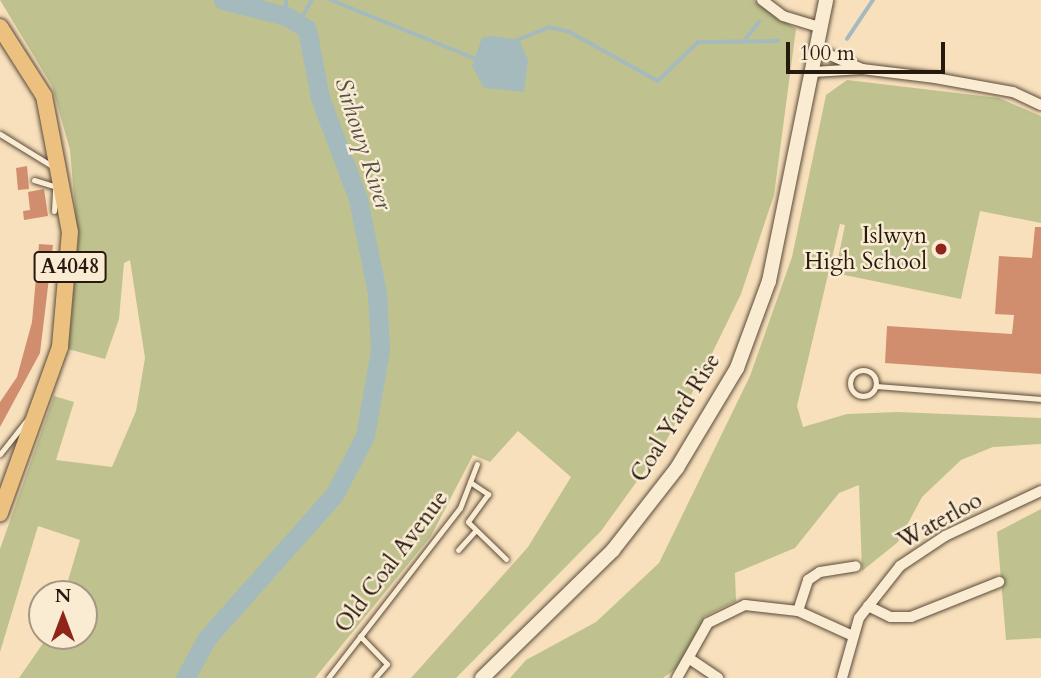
<!DOCTYPE html>
<style>
body{margin:0}
#map{position:relative;width:1041px;height:678px;overflow:hidden;background:#f8e0bc;font-family:Cardo,serif}
div>[style]{position:absolute}
.green>*{inset:0;background:#bfc28f}
.water>*{inset:0;background:#a4babd}
.stream>*{height:3.5px;margin:-1.75px;padding:0 1.75px;transform-origin:1.75px;border-radius:1.75px;background:#a4babd}
.river>*{height:19px;margin:-9.5px;padding:0 9.5px;transform-origin:9.5px;border-radius:9.5px;background:#a4babd}
.building>*{inset:0;background:#d18e6f}
.roads{filter:drop-shadow(0 0 2px #5a4b3a) drop-shadow(0 0 2px #5a4b3a)}
.lane>*{height:5px;margin:-2.5px;padding:0 2.5px;transform-origin:2.5px;border-radius:2.5px;background:#faebd3}
.lane>.ring{margin:-2.5px;padding:0;box-sizing:content-box;background:none;border:5px solid #faebd3;border-radius:50%}
.street>*{height:10px;margin:-5px;padding:0 5px;transform-origin:5px;border-radius:5px;background:#faebd3}
.secondary>*{height:14px;margin:-7px;padding:0 7px;transform-origin:7px;border-radius:7px;background:#faebd3}
.primary>*{height:16px;margin:-8px;padding:0 8px;transform-origin:8px;border-radius:8px;background:#ecc07e}
.dots>*{width:19px;height:19px;translate:-50% -50%;box-sizing:border-box;border:4px solid #faebd3;border-radius:50%}
span{translate:-50% -50%;white-space:nowrap;text-align:center;line-height:1.15;-webkit-text-stroke:5px #faebd3;paint-order:stroke}
.shield-label span{padding:2px 5px;background:#faebd3;border:2px solid;border-radius:5px;-webkit-text-stroke-width:0}
.shield-label{font-size:21px;color:#26190e;font-weight:700}
.poi-label{font-size:23px;color:#26190e}
.right{translate:-100% -50%;text-align:right}
.street-label{font-size:23px;color:#26190e}
.water-label{font-size:24px;color:#52514b;font-style:italic}
.north{position:absolute;left:28px;top:580px;width:70px;height:70px;box-sizing:border-box;background:#faebd3;border:2px solid #a59784;border-radius:50%;rotate:0deg;font-size:19px;font-weight:700;line-height:28px;text-align:center;color:#26190e}
.north::after{content:'';display:block;margin:auto;width:24px;height:32px;background:#8f2418;clip-path:polygon(50% 0,100% 100%,50% 72%,0 100%)}
.scale{position:absolute;left:786px;top:42px;width:159px;height:32px;box-sizing:border-box;border:4px solid #26190e;border-top:0;padding-left:9px;font-size:21px;line-height:24px;white-space:nowrap;color:#26190e;-webkit-text-stroke:5px #faebd3;paint-order:stroke}
</style>
<div id="map">
<div class="green">
<div style="clip-path:polygon(0 0,754px 0,796px 29px,774px 195px,741px 294px,700px 378px,666px 441px,601px 531px,456px 678px,411px 678px,528px 547px,571px 477px,518px 431px,490px 462px,473px 455px,431px 536px,315px 678px,19px 678px,48px 636px,84px 636px,84px 594px,64px 594px,80px 540px,38px 526px,0 652px,0 549px,54px 396px,74px 402px,56px 460px,112px 467px,136px 411px,145px 358px,130px 260px,124px 263px,119px 319px,105px 359px,68px 349px,78px 242px,70px 150px,52px 86px)"></div>
<div style="clip-path:polygon(847px 80px,999px 98px,1041px 116px,1041px 223px,980px 211px,961px 299px,835px 273px,845px 225px,840px 224px,797px 406px,803px 427px,847px 414px,898px 412px,1041px 418px,1041px 444px,993px 447px,961px 460px,922px 497px,898px 542px,862px 571px,859px 485px,839px 493px,795px 548px,735px 573px,736px 601px,705px 616px,678px 667px,663px 678px,510px 678px,526px 660px,596px 622px,659px 563px,750px 376px,792px 257px,826px 95px)"></div>
<div style="clip-path:polygon(1041px 509px,1041px 638px,1006px 640px,997px 532px)"></div>
</div>
<div class="water">
<div style="clip-path:polygon(492px 36px,519px 40px,528px 60px,524px 92px,484px 88px,472px 66px,482px 38px)"></div>
</div>
<div class="stream">
<div style="left:331px;top:0;width:157px;rotate:22.1deg"></div>
<div style="left:286px;top:16px;width:16px;rotate:-90deg"></div>
<div style="left:298px;top:24px;width:28px;rotate:-60deg"></div>
<div style="left:847px;top:39px;width:47px;rotate:-56.3deg"></div>
<div style="left:515px;top:41px;width:37px;rotate:-22deg"></div>
<div style="left:549px;top:27px;width:22px;rotate:13deg"></div>
<div style="left:570px;top:32px;width:101px;rotate:29.1deg"></div>
<div style="left:658px;top:81px;width:56px;rotate:-44.3deg"></div>
<div style="left:698px;top:42px;width:80px;rotate:-0.7deg"></div>
<div style="left:743px;top:42px;width:26px;rotate:-51deg"></div>
</div>
<div class="river">
<div style="left:185px;top:678px;width:46px;rotate:-61.2deg"></div>
<div style="left:207px;top:638px;width:191px;rotate:-48.4deg"></div>
<div style="left:334px;top:495px;width:67px;rotate:-62.3deg"></div>
<div style="left:365px;top:436px;width:87px;rotate:-80.1deg"></div>
<div style="left:380px;top:350px;width:57px;rotate:-93deg"></div>
<div style="left:377px;top:293px;width:96px;rotate:-101.4deg"></div>
<div style="left:358px;top:199px;width:108px;rotate:-110.6deg"></div>
<div style="left:320px;top:98px;width:70px;rotate:-100.7deg"></div>
<div style="left:307px;top:29px;width:25px;rotate:-148deg"></div>
<div style="left:286px;top:16px;width:65px;rotate:-165.7deg"></div>
</div>
<div class="building">
<div style="clip-path:polygon(27px 166px,29px 189px,18px 190px,16px 168px)"></div>
<div style="clip-path:polygon(44px 189px,48px 216px,24px 220px,23px 211px,30px 210px,28px 192px)"></div>
<div style="clip-path:polygon(1035px 227px,1041px 227px,1041px 374px,885px 363px,887px 326px,1012px 334px,1014px 315px,995px 314px,999px 256px,1032px 258px)"></div>
<div style="clip-path:polygon(39px 244px,53px 245px,40px 353px,0 427px,0 402px,17px 377px,32px 322px)"></div>
</div>
<div class="roads">
<div class="lane">
<div style="left:0;top:134px;width:67px;rotate:31.6deg"></div>
<div style="left:34px;top:180px;width:27px;rotate:17deg"></div>
<div style="left:54px;top:211px;width:22px;rotate:-87deg"></div>
<div class="ring" style="left:850px;top:370px;width:21px;height:21px"></div>
<div style="left:876px;top:386px;width:166px;rotate:4.5deg"></div>
<div style="left:0;top:454px;width:48px;rotate:-51.7deg"></div>
<div style="left:470px;top:482px;width:22px;rotate:34deg"></div>
<div style="left:488px;top:494px;width:34px;rotate:126deg"></div>
<div style="left:468px;top:522px;width:53px;rotate:44.2deg"></div>
<div style="left:458px;top:550px;width:25px;rotate:-48deg"></div>
<div style="left:360px;top:636px;width:39px;rotate:46deg"></div>
<div style="left:387px;top:664px;width:18px;rotate:131deg"></div>
<div style="left:328px;top:678px;width:215px;rotate:-52.2deg"></div>
<div style="left:460px;top:508px;width:47px;rotate:-68.9deg"></div>
</div>
<div class="street">
<div style="left:762px;top:0;width:26px;rotate:37deg"></div>
<div style="left:783px;top:16px;width:38px;rotate:17deg"></div>
<div style="left:816px;top:49px;width:50px;rotate:23.5deg"></div>
<div style="left:813px;top:72px;width:49px;rotate:-3.5deg"></div>
<div style="left:862px;top:69px;width:74px;rotate:7deg"></div>
<div style="left:935px;top:78px;width:79px;rotate:10.2deg"></div>
<div style="left:1013px;top:92px;width:31px;rotate:25deg"></div>
<div style="left:868px;top:606px;width:25px;rotate:26deg"></div>
<div style="left:891px;top:617px;width:20px"></div>
<div style="left:911px;top:617px;width:95px;rotate:-21.7deg"></div>
<div style="left:798px;top:611px;width:33px;rotate:-72deg"></div>
<div style="left:808px;top:580px;width:14px;rotate:-34deg"></div>
<div style="left:820px;top:572px;width:36px;rotate:-9deg"></div>
<div style="left:690px;top:659px;width:34px;rotate:34deg"></div>
<div style="left:677px;top:678px;width:63px;rotate:-60.6deg"></div>
<div style="left:708px;top:623px;width:41px;rotate:-25.9deg"></div>
<div style="left:745px;top:605px;width:53px;rotate:6.5deg"></div>
<div style="left:798px;top:611px;width:58px;rotate:24.4deg"></div>
<div style="left:842px;top:678px;width:62px;rotate:-74.2deg"></div>
<div style="left:859px;top:618px;width:66px;rotate:-51.7deg"></div>
<div style="left:900px;top:566px;width:54px;rotate:-33.7deg"></div>
<div style="left:945px;top:536px;width:106px;rotate:-25.1deg"></div>
</div>
<div class="secondary">
<div style="left:482px;top:678px;width:183px;rotate:-44.3deg"></div>
<div style="left:613px;top:550px;width:104px;rotate:-52deg"></div>
<div style="left:677px;top:468px;width:117px;rotate:-59deg"></div>
<div style="left:737px;top:368px;width:93px;rotate:-69.8deg"></div>
<div style="left:769px;top:281px;width:287px;rotate:-78.5deg"></div>
</div>
<div class="primary">
<div style="left:0;top:27px;width:82px;rotate:57.5deg"></div>
<div style="left:44px;top:96px;width:138px;rotate:79.2deg"></div>
<div style="left:70px;top:232px;width:115px;rotate:95deg"></div>
<div style="left:60px;top:347px;width:177px;rotate:109.9deg"></div>
</div>
</div>
<div class="dots">
<div style="left:941px;top:249px;background:#8f2418"></div>
</div>
<div class="shield-label">
<span style="left:70px;top:267px">A4048</span>
</div>
<div class="poi-label">
<span class="right" style="left:927px;top:249px">Islwyn<br>High School</span>
</div>
<div class="street-label">
<span style="left:676px;top:418px;rotate:-58deg">Coal Yard Rise</span>
<span style="left:940px;top:521px;rotate:-29deg">Waterloo</span>
<span style="left:392px;top:562px;rotate:-53deg">Old Coal Avenue</span>
</div>
<div class="water-label">
<span style="left:363px;top:144px;rotate:72deg">Sirhowy River</span>
</div>
<div class="north">N</div>
<div class="scale">100 m</div>
</div>
